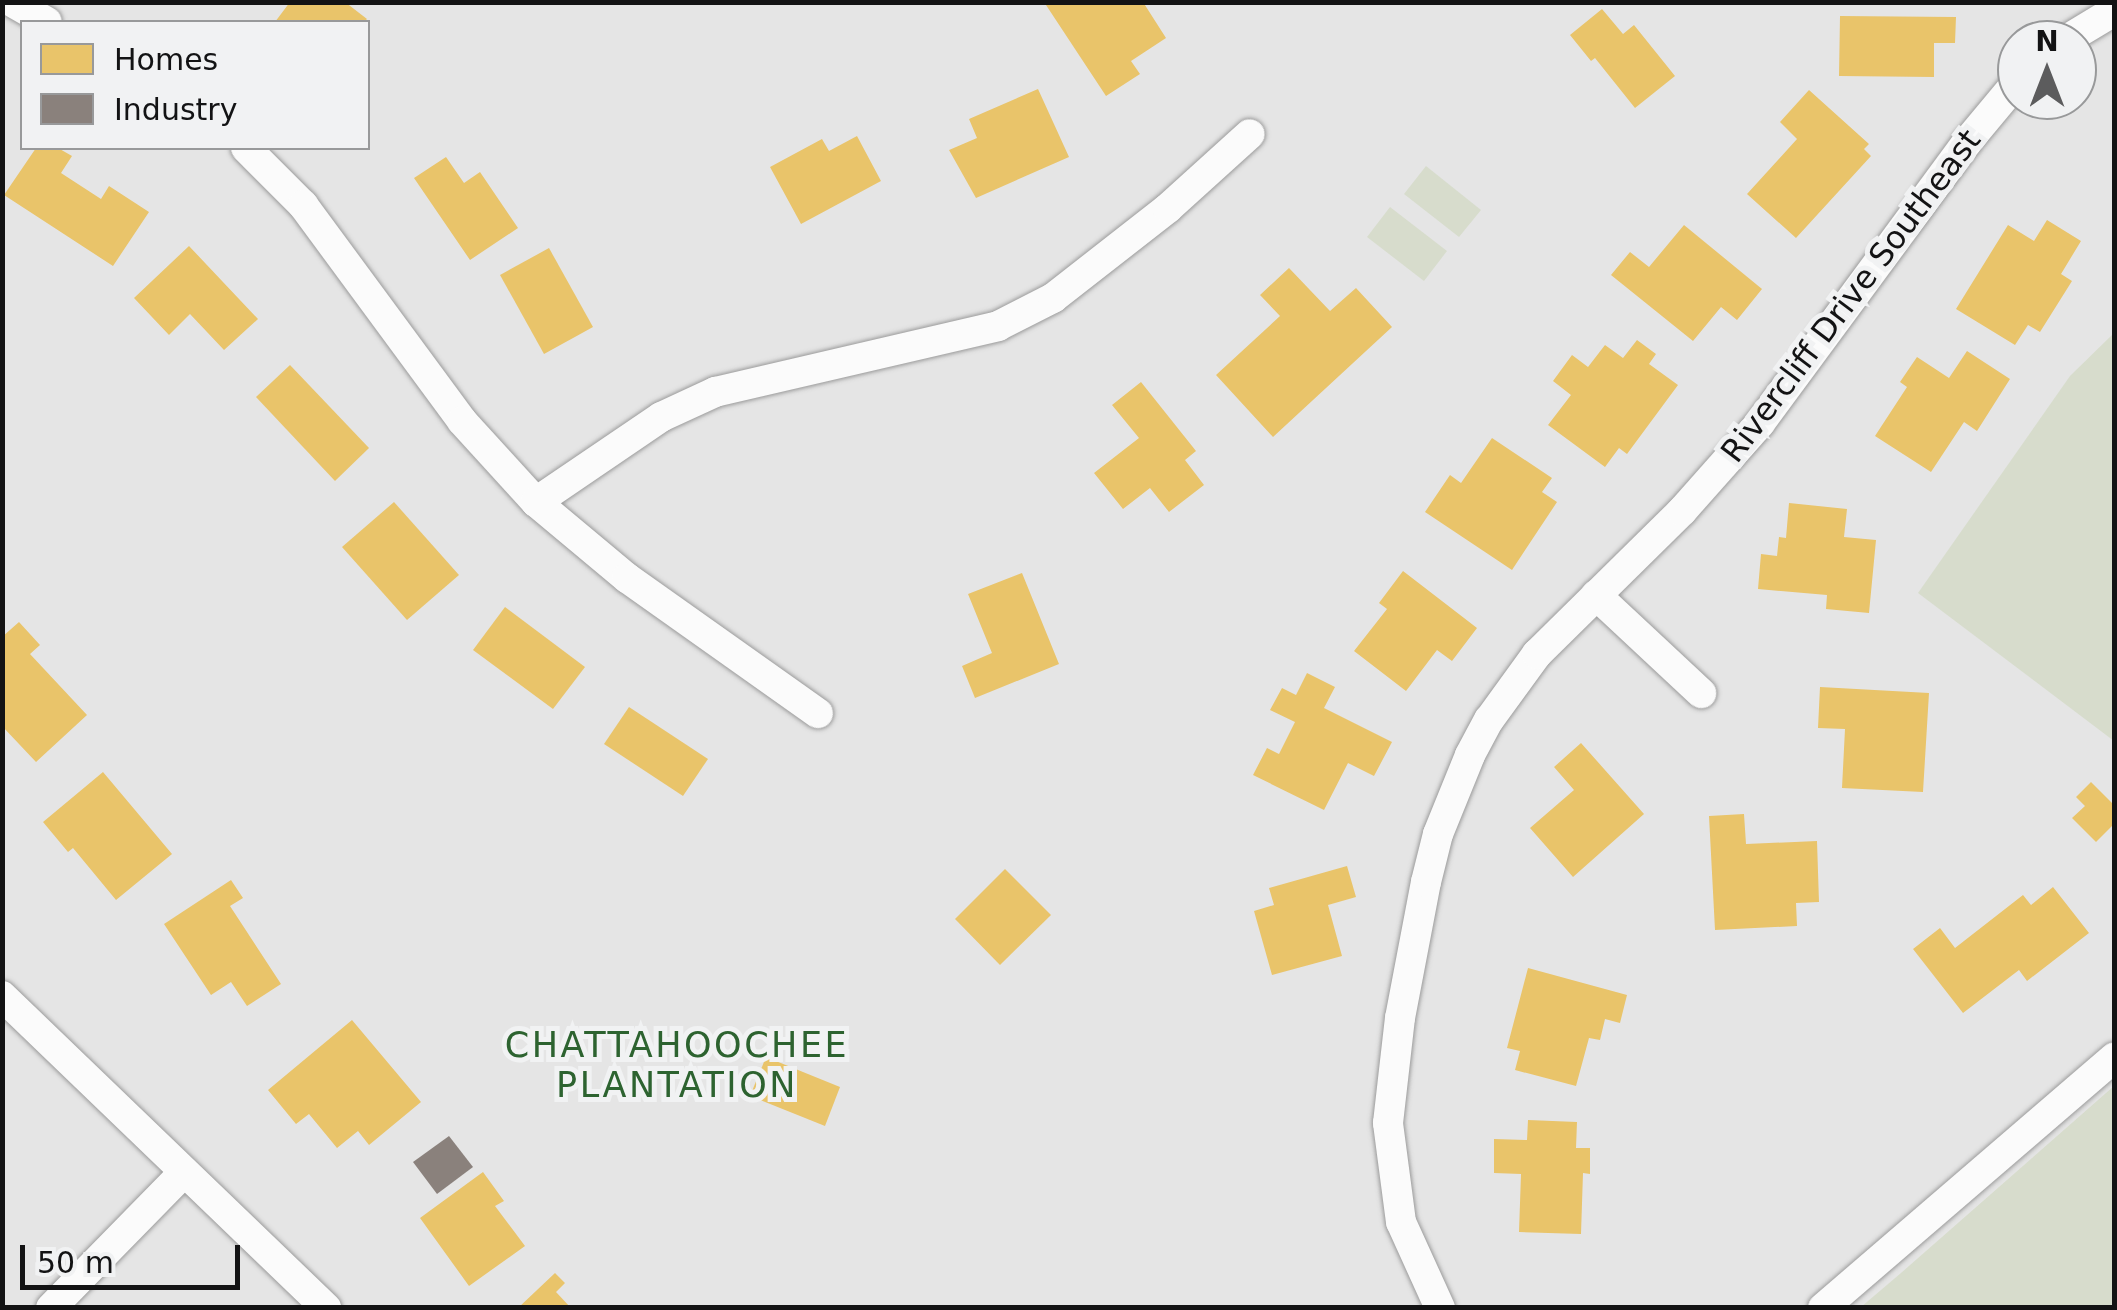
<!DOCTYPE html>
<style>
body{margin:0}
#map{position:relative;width:2117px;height:1310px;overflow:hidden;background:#e5e5e5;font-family:"DejaVu Sans",sans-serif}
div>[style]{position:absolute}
.green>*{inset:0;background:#d7dccc}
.homes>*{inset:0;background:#e9c46a}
.industry>*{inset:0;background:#8a817c}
.roads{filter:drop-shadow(0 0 2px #9b9b9b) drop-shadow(0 0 2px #9b9b9b)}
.street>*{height:30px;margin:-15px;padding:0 15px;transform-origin:15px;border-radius:15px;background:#fbfbfb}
span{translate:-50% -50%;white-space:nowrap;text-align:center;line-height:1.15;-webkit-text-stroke:10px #f1f2f3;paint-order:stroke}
.street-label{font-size:32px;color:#131314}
.neighbourhood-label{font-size:35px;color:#2d6330;letter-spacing:2.5px}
.frame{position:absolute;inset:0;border:5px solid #131314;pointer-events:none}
.legend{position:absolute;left:20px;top:20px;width:350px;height:130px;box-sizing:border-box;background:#f1f2f3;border:2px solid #98999a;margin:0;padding:12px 18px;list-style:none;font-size:30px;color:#131314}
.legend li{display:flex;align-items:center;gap:20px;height:50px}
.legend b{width:50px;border:2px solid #98999a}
.north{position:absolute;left:1997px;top:20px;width:100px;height:100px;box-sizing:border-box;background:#f1f2f3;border:2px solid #98999a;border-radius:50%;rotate:0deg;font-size:28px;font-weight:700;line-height:40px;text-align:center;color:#131314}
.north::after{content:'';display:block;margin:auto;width:35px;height:45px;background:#5c5c5d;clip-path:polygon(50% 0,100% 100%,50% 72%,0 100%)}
.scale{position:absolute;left:20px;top:1245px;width:220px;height:45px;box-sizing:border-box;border:5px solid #131314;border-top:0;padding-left:12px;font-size:30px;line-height:35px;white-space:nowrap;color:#131314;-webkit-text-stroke:8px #f1f2f3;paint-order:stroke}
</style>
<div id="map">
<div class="green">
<div style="clip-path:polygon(1426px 166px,1481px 210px,1459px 237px,1404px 194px)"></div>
<div style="clip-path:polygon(1390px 207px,1447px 251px,1424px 281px,1367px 237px)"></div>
<div style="clip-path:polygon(2114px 333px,2114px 741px,1918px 593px,2070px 376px)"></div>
<div style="clip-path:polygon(2114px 1086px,2114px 1307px,1861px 1307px,1901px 1273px)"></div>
</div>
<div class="homes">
<div style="clip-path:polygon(290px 2px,345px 2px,367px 19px,364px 22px,275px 22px)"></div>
<div style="clip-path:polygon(1044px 2px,1143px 2px,1166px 38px,1131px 61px,1140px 74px,1106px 96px)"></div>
<div style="clip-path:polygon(1602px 9px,1623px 34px,1634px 25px,1675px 76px,1635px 108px,1595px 58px,1591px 61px,1570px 35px)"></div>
<div style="clip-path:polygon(1840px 16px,1956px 17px,1955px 43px,1934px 43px,1934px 77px,1839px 76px)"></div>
<div style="clip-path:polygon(1038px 89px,1069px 157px,976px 198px,949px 150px,977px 138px,969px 119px)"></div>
<div style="clip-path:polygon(1809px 90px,1869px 144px,1864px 149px,1871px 156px,1796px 238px,1747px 194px,1797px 139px,1780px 122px)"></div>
<div style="clip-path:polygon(857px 136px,881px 181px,801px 224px,770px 167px,822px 139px,829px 151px)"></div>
<div style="clip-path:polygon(36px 148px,58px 148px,72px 156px,61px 173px,101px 199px,109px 186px,149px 212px,113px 266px,4px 195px)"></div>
<div style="clip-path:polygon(446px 157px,464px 183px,480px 172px,518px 228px,470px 260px,414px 178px)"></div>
<div style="clip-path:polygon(2047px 220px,2081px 241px,2061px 274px,2072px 281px,2040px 332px,2028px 325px,2015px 345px,1956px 309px,2008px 225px,2034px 241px)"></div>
<div style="clip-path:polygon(1684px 225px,1762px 289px,1737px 320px,1721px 307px,1693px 341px,1611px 275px,1630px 252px,1649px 267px)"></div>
<div style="clip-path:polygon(189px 246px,258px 319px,224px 350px,190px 314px,169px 335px,134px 298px)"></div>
<div style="clip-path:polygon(549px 248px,593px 327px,544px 354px,500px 275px)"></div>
<div style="clip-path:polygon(1289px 268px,1330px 311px,1356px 288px,1392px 327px,1273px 437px,1216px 375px,1280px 316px,1260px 295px)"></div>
<div style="clip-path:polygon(1637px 340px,1656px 354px,1649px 364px,1678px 385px,1627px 454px,1619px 448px,1605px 467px,1548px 425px,1571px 395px,1553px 381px,1572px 355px,1588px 367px,1605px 345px,1623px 358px)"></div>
<div style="clip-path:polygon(1967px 351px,2010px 379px,1977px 431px,1964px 422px,1931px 472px,1875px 436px,1907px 387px,1900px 382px,1917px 357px,1949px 378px)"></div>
<div style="clip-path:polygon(290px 365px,369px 448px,335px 481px,256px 397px)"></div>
<div style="clip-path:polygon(1141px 382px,1196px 451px,1185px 460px,1204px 485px,1169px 512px,1150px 488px,1123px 509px,1094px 473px,1139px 438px,1112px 405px)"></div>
<div style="clip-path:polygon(1492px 438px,1552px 478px,1542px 492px,1557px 502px,1512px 570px,1425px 512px,1450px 475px,1461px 483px)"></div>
<div style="clip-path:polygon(394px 502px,459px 575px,407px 620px,342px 547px)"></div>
<div style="clip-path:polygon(1789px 503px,1847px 509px,1844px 537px,1876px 540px,1869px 613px,1826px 609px,1827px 595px,1758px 589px,1761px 554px,1777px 556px,1779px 537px,1786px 538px)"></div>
<div style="clip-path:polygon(1403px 571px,1477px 628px,1452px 661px,1437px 650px,1406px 691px,1354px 651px,1387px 609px,1379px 603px)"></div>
<div style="clip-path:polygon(1022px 573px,1059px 664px,975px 698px,962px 666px,992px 653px,968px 594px)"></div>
<div style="clip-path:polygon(505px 607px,585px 667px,553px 709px,473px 650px)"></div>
<div style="clip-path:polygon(19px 622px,40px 645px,30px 654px,87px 715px,36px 762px,2px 726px,2px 637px)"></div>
<div style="clip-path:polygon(1307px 673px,1335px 687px,1324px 708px,1392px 742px,1374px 776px,1348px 763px,1324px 810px,1253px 775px,1267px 748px,1279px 754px,1295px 722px,1270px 710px,1282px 688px,1296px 695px)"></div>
<div style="clip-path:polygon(1820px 687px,1929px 693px,1923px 792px,1842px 788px,1845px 729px,1818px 728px)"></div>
<div style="clip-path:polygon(629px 707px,708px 759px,683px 796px,604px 744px)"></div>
<div style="clip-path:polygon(1581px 743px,1644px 814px,1573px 877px,1530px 828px,1574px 790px,1554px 767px)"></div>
<div style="clip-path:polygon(103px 772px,172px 854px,116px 900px,73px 848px,68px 852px,43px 822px)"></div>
<div style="clip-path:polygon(2091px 782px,2114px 805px,2114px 824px,2096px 842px,2072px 818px,2085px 806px,2076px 797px)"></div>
<div style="clip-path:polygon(1744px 814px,1746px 844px,1817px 841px,1819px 902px,1796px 903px,1797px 926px,1715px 930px,1709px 816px)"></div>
<div style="clip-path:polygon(1347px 866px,1356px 897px,1328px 905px,1342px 956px,1272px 975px,1254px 911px,1274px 905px,1269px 888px)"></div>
<div style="clip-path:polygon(1005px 869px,1051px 915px,1000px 965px,955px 919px)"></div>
<div style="clip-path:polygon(231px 880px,243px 898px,230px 906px,281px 984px,247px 1006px,231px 982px,211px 995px,164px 924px)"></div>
<div style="clip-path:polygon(2053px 887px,2089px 933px,2027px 981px,2019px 970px,1963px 1013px,1913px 949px,1940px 928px,1955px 948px,2023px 895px,2031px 905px)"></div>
<div style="clip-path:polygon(1528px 968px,1627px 995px,1620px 1023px,1605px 1019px,1600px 1040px,1589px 1038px,1576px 1086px,1515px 1070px,1520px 1051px,1507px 1048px)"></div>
<div style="clip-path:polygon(352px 1020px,421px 1102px,369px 1145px,358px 1131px,337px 1148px,309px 1114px,296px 1124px,268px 1090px)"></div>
<div style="clip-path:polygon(766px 1057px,840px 1087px,825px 1126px,750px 1096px)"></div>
<div style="clip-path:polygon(1528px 1120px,1577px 1122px,1576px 1148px,1590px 1148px,1590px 1174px,1583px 1173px,1581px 1234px,1519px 1232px,1521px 1174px,1494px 1173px,1494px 1139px,1527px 1140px)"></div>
<div style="clip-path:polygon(483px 1172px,504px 1201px,495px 1206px,525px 1246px,469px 1286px,420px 1218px)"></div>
<div style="clip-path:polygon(555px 1273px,565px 1283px,556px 1292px,571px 1308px,518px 1308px)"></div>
</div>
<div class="industry">
<div style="clip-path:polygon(449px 1136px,473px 1167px,437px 1194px,413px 1162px)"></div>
</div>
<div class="roads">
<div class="street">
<div style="left:12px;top:2px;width:40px;rotate:29.7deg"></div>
<div style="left:2066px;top:40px;width:56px;rotate:-31.1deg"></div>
<div style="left:246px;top:148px;width:81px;rotate:45deg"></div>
<div style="left:303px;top:205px;width:268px;rotate:53.6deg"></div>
<div style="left:462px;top:421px;width:110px;rotate:47.6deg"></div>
<div style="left:536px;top:502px;width:119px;rotate:39.9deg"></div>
<div style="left:627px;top:578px;width:234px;rotate:35.3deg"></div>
<div style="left:536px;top:502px;width:151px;rotate:-34.2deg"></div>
<div style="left:661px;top:417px;width:60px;rotate:-24.8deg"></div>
<div style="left:715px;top:392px;width:291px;rotate:-13.1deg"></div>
<div style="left:998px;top:326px;width:62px;rotate:-27deg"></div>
<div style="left:1053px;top:298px;width:146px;rotate:-38deg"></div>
<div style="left:1168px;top:208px;width:110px;rotate:-42.1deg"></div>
<div style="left:1596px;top:595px;width:144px;rotate:43deg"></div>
<div style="left:2px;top:996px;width:450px;rotate:43.9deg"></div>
<div style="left:51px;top:1308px;width:189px;rotate:-45.6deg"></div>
<div style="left:1440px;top:1308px;width:94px;rotate:-114.4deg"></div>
<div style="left:1401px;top:1222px;width:100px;rotate:-97.5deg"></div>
<div style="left:1388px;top:1123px;width:106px;rotate:-83.5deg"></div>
<div style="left:1400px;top:1018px;width:138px;rotate:-79.2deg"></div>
<div style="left:1426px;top:882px;width:49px;rotate:-76deg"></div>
<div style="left:1438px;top:834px;width:85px;rotate:-67.9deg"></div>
<div style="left:1470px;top:755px;width:40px;rotate:-62deg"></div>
<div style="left:1489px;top:720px;width:82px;rotate:-54deg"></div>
<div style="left:1537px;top:654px;width:204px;rotate:-44.6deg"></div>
<div style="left:1682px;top:511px;width:118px;rotate:-48.4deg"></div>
<div style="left:1760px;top:423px;width:349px;rotate:-53.6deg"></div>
<div style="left:1967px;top:142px;width:78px;rotate:-50.2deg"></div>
<div style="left:1823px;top:1308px;width:384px;rotate:-40.7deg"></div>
</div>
</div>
<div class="street-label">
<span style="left:1851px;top:296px;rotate:-53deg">Rivercliff Drive Southeast</span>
</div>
<div class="neighbourhood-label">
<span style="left:677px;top:1065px">CHATTAHOOCHEE<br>PLANTATION</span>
</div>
<div class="frame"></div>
<ul class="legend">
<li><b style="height:28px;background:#e9c46a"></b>Homes</li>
<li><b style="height:28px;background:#8a817c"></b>Industry</li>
</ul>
<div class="north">N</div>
<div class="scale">50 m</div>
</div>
